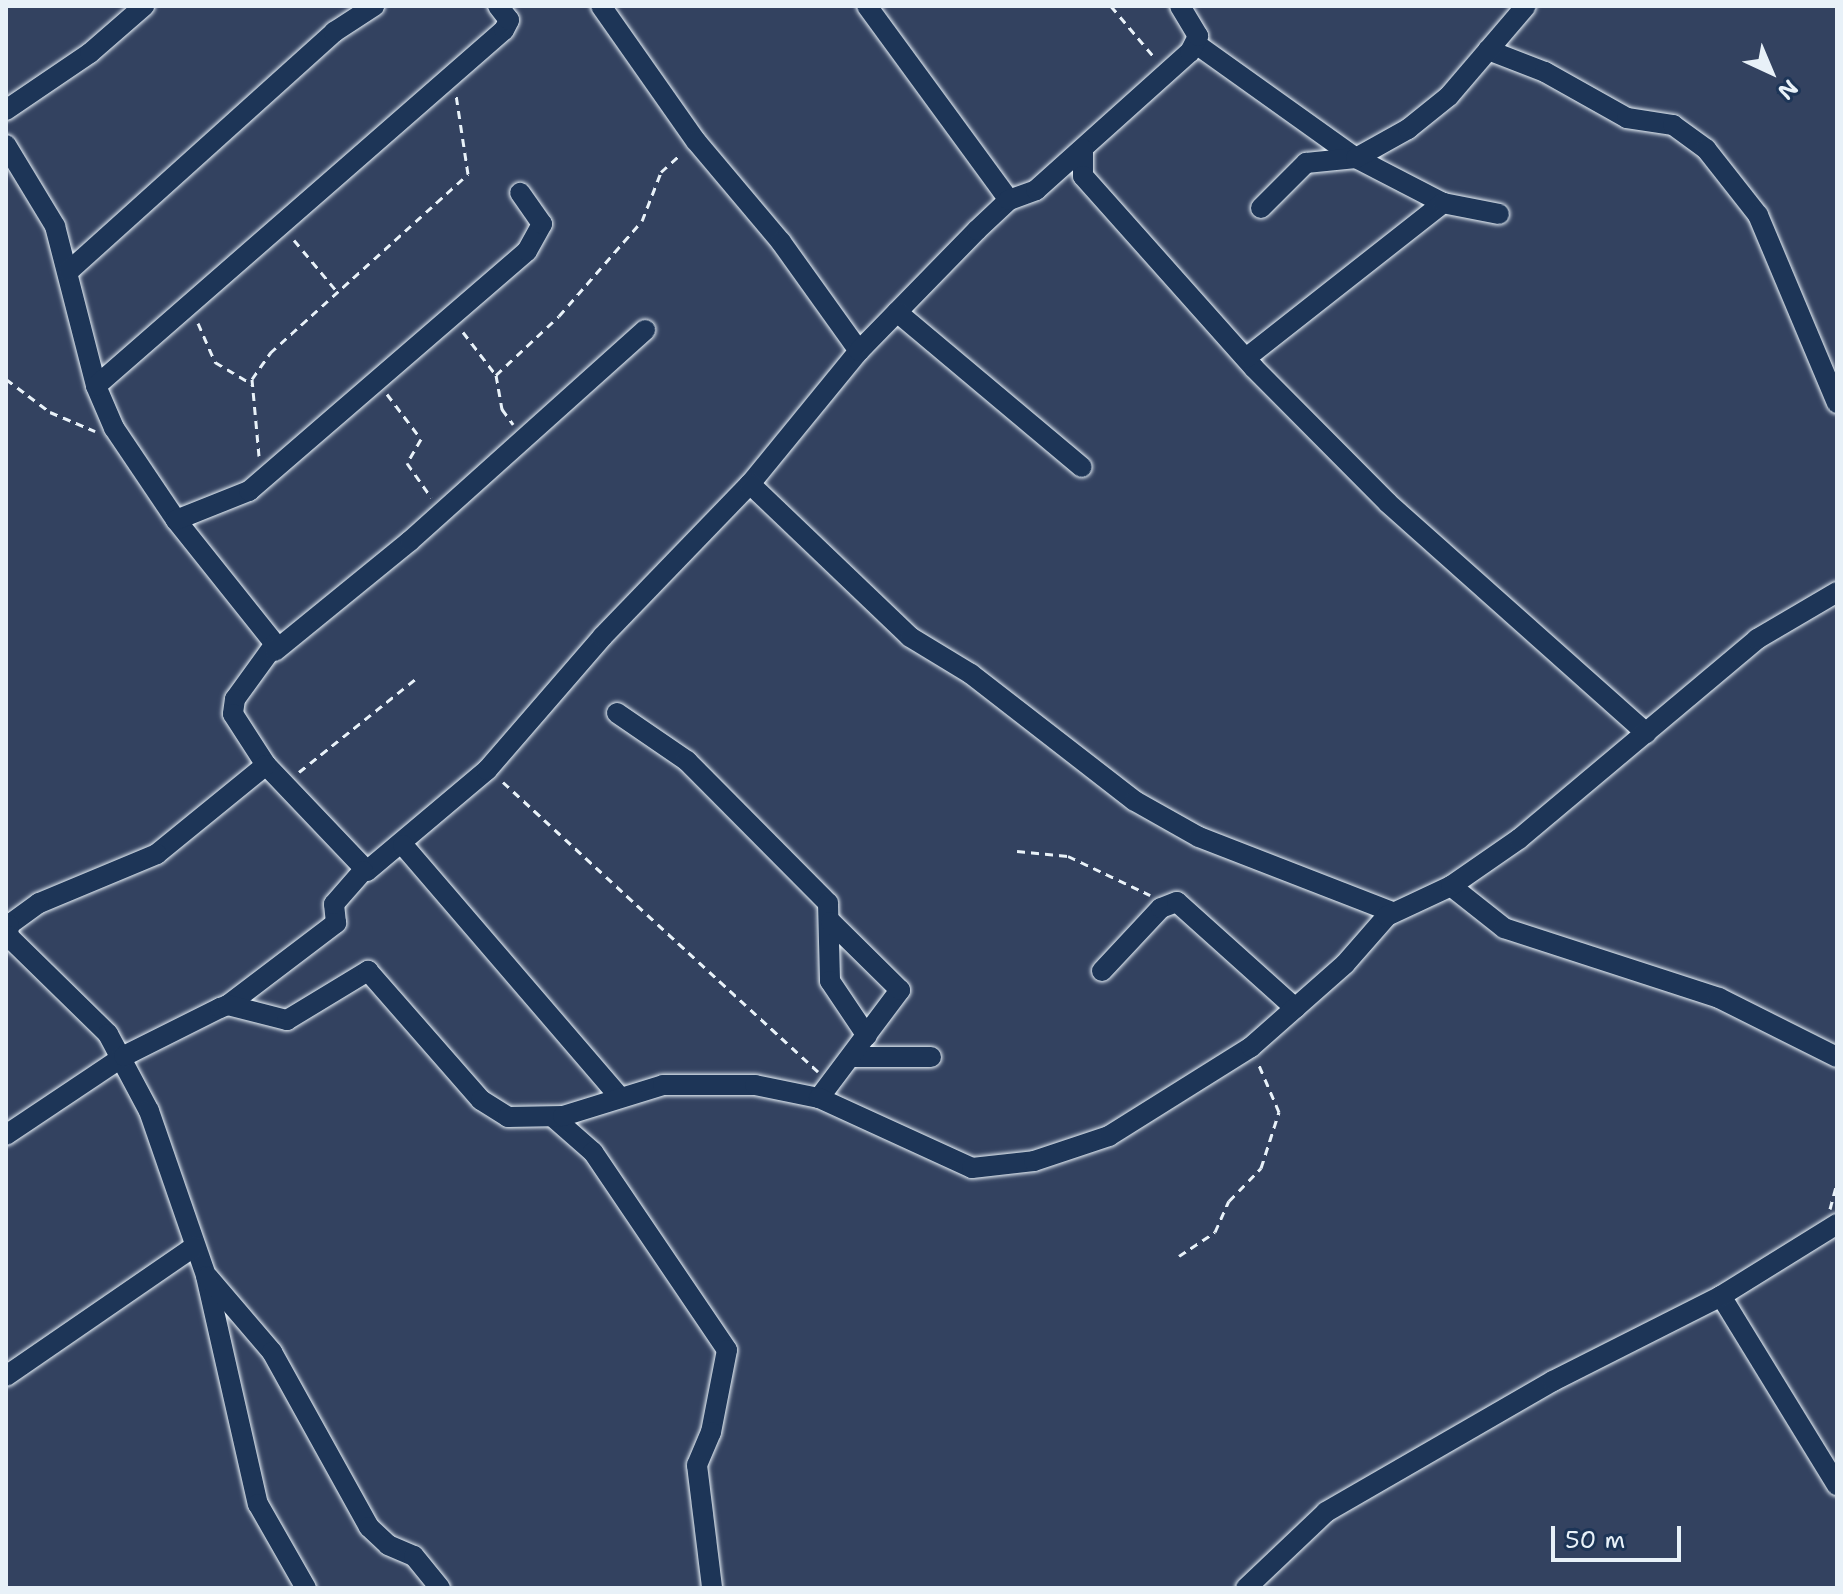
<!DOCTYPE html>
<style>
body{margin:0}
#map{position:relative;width:1843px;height:1594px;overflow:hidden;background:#334260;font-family:"Shantell Sans",sans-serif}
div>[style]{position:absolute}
.path>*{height:3px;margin-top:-1.5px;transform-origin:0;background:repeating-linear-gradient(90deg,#e8f1f8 0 8px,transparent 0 14px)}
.roads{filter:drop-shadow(0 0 2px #e8f1f8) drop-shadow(0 0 2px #e8f1f8)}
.minor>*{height:20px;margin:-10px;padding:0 10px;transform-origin:10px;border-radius:10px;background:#1d3557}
span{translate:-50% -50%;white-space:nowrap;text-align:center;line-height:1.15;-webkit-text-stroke:8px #1d3557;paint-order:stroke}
.frame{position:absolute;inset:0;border:8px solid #e8f1f8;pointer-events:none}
.north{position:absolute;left:1731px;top:32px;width:80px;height:80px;-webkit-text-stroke:6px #1d3557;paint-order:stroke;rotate:136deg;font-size:22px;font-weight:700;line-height:32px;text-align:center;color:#e8f1f8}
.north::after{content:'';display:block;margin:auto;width:28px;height:36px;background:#e8f1f8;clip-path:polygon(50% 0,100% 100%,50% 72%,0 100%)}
.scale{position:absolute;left:1551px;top:1526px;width:130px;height:36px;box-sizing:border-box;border:4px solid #e8f1f8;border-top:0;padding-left:10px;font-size:24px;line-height:28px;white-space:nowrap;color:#e8f1f8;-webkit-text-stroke:6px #1d3557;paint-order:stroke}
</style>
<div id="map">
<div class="path">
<div style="left:1111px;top:6px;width:68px;rotate:49.8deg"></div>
<div style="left:294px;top:240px;width:64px;rotate:50.1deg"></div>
<div style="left:198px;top:323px;width:43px;rotate:66.4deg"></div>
<div style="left:215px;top:362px;width:43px;rotate:30.7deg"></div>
<div style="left:463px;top:332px;width:54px;rotate:52.5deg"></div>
<div style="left:496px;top:375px;width:35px;rotate:80deg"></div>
<div style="left:502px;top:409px;width:19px;rotate:54deg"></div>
<div style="left:496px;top:375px;width:86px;rotate:-43.1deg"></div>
<div style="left:559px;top:316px;width:126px;rotate:-48.9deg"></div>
<div style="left:642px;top:221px;width:53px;rotate:-68.8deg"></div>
<div style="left:661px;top:172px;width:27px;rotate:-42deg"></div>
<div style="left:6px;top:379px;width:55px;rotate:36.9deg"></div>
<div style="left:50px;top:412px;width:49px;rotate:22.9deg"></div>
<div style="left:387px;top:394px;width:56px;rotate:52.9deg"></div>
<div style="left:421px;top:439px;width:28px;rotate:120deg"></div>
<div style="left:407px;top:463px;width:42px;rotate:54.8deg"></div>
<div style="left:259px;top:456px;width:77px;rotate:-95.2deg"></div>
<div style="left:252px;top:379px;width:32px;rotate:-55deg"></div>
<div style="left:270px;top:353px;width:267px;rotate:-42.1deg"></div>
<div style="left:468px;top:174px;width:80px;rotate:-98.6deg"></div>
<div style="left:299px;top:772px;width:152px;rotate:-38.6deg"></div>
<div style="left:503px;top:782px;width:428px;rotate:42.6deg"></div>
<div style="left:1017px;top:851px;width:51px;rotate:5.6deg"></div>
<div style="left:1068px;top:856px;width:91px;rotate:25.4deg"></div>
<div style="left:1830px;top:1209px;width:28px;rotate:-75deg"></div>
<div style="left:1179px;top:1256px;width:43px;rotate:-33.7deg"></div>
<div style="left:1215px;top:1232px;width:34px;rotate:-66deg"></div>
<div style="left:1229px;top:1201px;width:46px;rotate:-45.9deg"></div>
<div style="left:1261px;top:1168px;width:59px;rotate:-72.2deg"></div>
<div style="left:1279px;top:1112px;width:51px;rotate:-113.1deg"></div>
</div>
<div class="roads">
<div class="minor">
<div style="left:601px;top:6px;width:165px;rotate:54.9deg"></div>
<div style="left:696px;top:141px;width:132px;rotate:49.9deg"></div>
<div style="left:781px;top:242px;width:134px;rotate:54.4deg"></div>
<div style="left:867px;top:6px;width:240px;rotate:53.8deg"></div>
<div style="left:1196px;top:44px;width:196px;rotate:35.5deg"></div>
<div style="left:1356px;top:158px;width:98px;rotate:27.3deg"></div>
<div style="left:1488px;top:50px;width:61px;rotate:21.1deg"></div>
<div style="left:1545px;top:72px;width:94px;rotate:29.3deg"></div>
<div style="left:1627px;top:118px;width:47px;rotate:8.7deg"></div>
<div style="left:1673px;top:125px;width:41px;rotate:36deg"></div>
<div style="left:1706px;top:149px;width:84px;rotate:51.8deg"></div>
<div style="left:1758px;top:215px;width:204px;rotate:67.2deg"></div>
<div style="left:6px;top:110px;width:102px;rotate:-34.2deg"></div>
<div style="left:90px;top:53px;width:72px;rotate:-41deg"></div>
<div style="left:6px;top:145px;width:95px;rotate:58.8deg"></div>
<div style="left:55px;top:226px;width:165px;rotate:75.6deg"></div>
<div style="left:96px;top:386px;width:46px;rotate:66.8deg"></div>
<div style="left:114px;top:428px;width:111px;rotate:56deg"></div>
<div style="left:176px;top:520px;width:159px;rotate:51.4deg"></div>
<div style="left:275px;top:644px;width:68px;rotate:126deg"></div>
<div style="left:235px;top:699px;width:15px;rotate:98deg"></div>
<div style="left:233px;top:714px;width:61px;rotate:57.1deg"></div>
<div style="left:266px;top:765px;width:146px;rotate:46.4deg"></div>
<div style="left:367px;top:871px;width:157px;rotate:-40.1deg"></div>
<div style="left:487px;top:770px;width:177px;rotate:-49.1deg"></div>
<div style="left:603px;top:636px;width:211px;rotate:-46deg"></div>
<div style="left:750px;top:484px;width:172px;rotate:-50.7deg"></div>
<div style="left:859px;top:351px;width:169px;rotate:-45.7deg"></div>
<div style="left:977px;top:230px;width:44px;rotate:-43.2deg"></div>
<div style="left:1009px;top:200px;width:29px;rotate:-20deg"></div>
<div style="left:1036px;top:190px;width:207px;rotate:-41.9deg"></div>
<div style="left:1190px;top:52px;width:18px;rotate:-63deg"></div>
<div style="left:1198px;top:36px;width:35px;rotate:-121deg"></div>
<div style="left:1083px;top:149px;width:27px;rotate:90deg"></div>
<div style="left:1083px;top:176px;width:257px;rotate:48.3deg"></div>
<div style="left:1254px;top:368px;width:190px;rotate:45.2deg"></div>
<div style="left:1388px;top:503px;width:346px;rotate:41.7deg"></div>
<div style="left:1261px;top:208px;width:64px;rotate:-45deg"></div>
<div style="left:1306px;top:163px;width:50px;rotate:-5.7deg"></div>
<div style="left:1356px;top:158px;width:60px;rotate:-29.1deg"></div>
<div style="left:1408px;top:129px;width:53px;rotate:-38.8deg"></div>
<div style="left:1449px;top:96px;width:118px;rotate:-49.5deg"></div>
<div style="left:69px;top:271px;width:357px;rotate:-42deg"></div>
<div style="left:334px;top:32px;width:48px;rotate:-33deg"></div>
<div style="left:897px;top:312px;width:241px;rotate:40deg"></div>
<div style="left:1246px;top:358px;width:251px;rotate:-38.2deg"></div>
<div style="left:1443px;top:203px;width:57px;rotate:11.1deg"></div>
<div style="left:96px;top:386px;width:541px;rotate:-41.11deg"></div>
<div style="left:504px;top:30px;width:11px;rotate:-63deg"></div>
<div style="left:509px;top:20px;width:18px;rotate:-128deg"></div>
<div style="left:750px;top:484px;width:221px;rotate:43.7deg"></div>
<div style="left:910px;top:637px;width:71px;rotate:31.2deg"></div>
<div style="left:971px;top:674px;width:207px;rotate:37.8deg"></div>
<div style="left:1135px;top:801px;width:73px;rotate:29.4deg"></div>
<div style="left:1199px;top:837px;width:207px;rotate:21.2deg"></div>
<div style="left:176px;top:520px;width:79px;rotate:-21.7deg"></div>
<div style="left:249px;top:491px;width:367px;rotate:-40.8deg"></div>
<div style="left:527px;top:251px;width:31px;rotate:-61deg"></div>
<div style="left:542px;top:224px;width:38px;rotate:-125deg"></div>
<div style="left:275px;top:651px;width:174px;rotate:-39.2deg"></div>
<div style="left:410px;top:541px;width:316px;rotate:-41.9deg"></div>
<div style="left:617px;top:713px;width:85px;rotate:34.4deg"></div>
<div style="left:687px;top:761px;width:200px;rotate:45.2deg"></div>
<div style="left:828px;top:903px;width:78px;rotate:88.5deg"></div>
<div style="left:830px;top:981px;width:66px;rotate:56.1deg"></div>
<div style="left:266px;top:765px;width:141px;rotate:140.8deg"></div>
<div style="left:157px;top:854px;width:128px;rotate:157.4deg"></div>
<div style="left:39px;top:903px;width:37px;rotate:144deg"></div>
<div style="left:9px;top:925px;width:11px;rotate:95deg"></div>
<div style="left:8px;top:936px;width:140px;rotate:44.4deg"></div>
<div style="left:108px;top:1034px;width:87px;rotate:62deg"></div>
<div style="left:149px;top:1111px;width:175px;rotate:70.9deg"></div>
<div style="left:206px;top:1276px;width:234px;rotate:77.2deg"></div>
<div style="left:258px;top:1504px;width:97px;rotate:60.3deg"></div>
<div style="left:403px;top:845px;width:330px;rotate:49.3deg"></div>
<div style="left:1451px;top:886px;width:68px;rotate:38.4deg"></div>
<div style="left:1504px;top:928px;width:226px;rotate:18deg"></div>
<div style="left:1719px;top:998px;width:132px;rotate:26.6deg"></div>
<div style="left:1102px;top:971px;width:86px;rotate:-46.9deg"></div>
<div style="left:1161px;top:908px;width:17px;rotate:-21deg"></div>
<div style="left:1177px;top:902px;width:159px;rotate:41.9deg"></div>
<div style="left:228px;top:1005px;width:136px;rotate:-37.2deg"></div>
<div style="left:336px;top:923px;width:19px;rotate:-96deg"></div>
<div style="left:334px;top:904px;width:44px;rotate:-48.7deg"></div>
<div style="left:852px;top:1057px;width:79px"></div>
<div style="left:819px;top:1098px;width:135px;rotate:-53.1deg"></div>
<div style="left:900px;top:990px;width:97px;rotate:-135.4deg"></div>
<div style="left:553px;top:1117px;width:53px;rotate:41.2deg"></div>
<div style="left:593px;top:1152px;width:239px;rotate:55.9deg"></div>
<div style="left:727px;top:1350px;width:84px;rotate:101deg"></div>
<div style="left:711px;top:1432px;width:36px;rotate:113deg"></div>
<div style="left:697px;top:1465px;width:124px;rotate:83deg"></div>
<div style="left:6px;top:1135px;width:142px;rotate:-33.8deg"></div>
<div style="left:124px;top:1056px;width:107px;rotate:-26.6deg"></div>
<div style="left:220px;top:1008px;width:9px;rotate:-21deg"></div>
<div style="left:228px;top:1005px;width:61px;rotate:14.3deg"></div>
<div style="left:287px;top:1020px;width:95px;rotate:-31.2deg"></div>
<div style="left:368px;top:971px;width:171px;rotate:48.8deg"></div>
<div style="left:481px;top:1100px;width:32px;rotate:32deg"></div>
<div style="left:508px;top:1117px;width:55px;rotate:-1deg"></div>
<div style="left:563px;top:1116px;width:105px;rotate:-17.2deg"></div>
<div style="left:663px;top:1085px;width:92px"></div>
<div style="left:755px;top:1085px;width:65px;rotate:11.5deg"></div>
<div style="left:819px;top:1098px;width:168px;rotate:24.6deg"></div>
<div style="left:972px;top:1168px;width:62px;rotate:-6.4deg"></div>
<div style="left:1034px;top:1161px;width:79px;rotate:-18.4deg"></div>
<div style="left:1109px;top:1136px;width:168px;rotate:-32.1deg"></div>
<div style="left:1251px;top:1047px;width:125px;rotate:-41.4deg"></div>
<div style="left:1345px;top:964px;width:64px;rotate:-48.8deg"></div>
<div style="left:1387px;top:916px;width:71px;rotate:-25.1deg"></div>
<div style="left:1451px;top:886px;width:83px;rotate:-34.7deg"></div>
<div style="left:1519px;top:839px;width:311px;rotate:-40deg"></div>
<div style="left:1757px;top:639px;width:93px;rotate:-30.4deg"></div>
<div style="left:208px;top:1277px;width:99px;rotate:49.5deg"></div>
<div style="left:272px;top:1352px;width:200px;rotate:61deg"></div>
<div style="left:369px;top:1527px;width:26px;rotate:43deg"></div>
<div style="left:388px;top:1545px;width:28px;rotate:23deg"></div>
<div style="left:414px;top:1556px;width:41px;rotate:50.9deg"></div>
<div style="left:1721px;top:1296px;width:222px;rotate:58.5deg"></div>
<div style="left:6px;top:1376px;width:229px;rotate:-34.5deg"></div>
<div style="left:1246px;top:1588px;width:110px;rotate:-43.5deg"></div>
<div style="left:1326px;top:1512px;width:262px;rotate:-30deg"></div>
<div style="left:1553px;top:1381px;width:188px;rotate:-26.8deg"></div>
<div style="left:1721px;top:1296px;width:137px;rotate:-31.8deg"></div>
</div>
</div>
<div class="frame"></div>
<div class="north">N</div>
<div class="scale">50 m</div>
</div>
